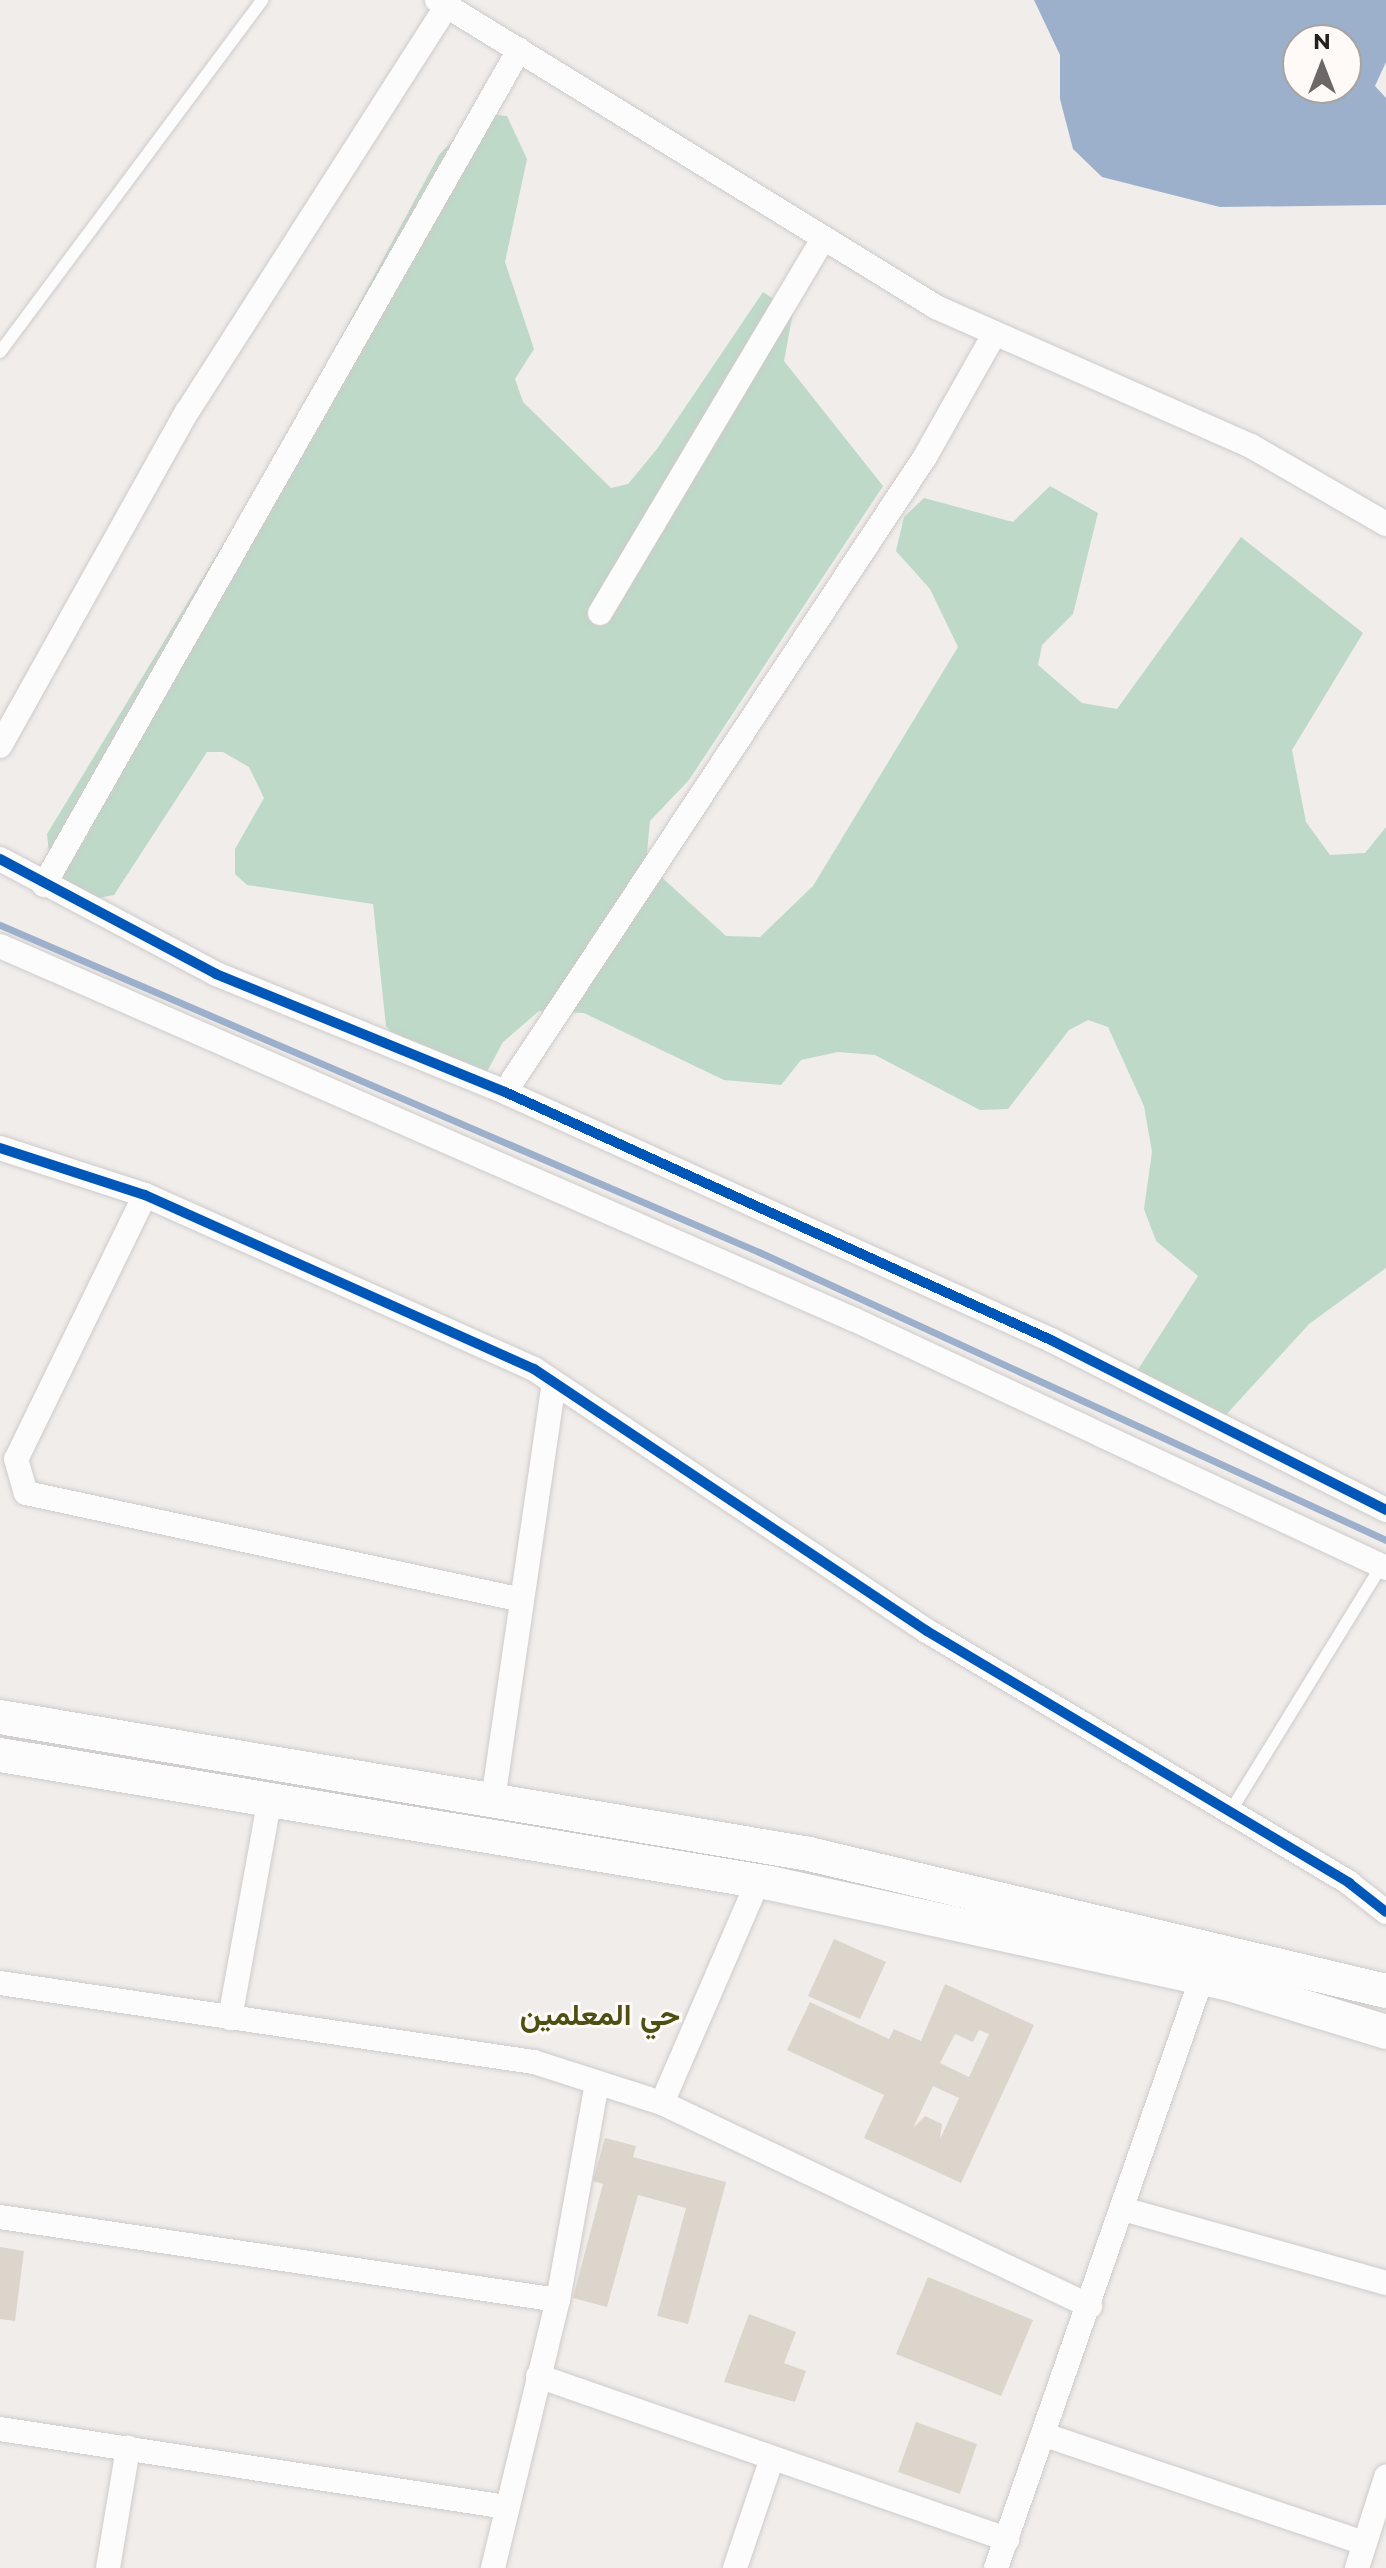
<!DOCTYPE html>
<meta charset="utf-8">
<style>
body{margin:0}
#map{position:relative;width:1386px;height:2568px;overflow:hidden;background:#f0edeb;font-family:Montserrat,Vazirmatn,sans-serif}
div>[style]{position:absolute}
.forest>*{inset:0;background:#bed9c8}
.water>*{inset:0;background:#9cb0cb}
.stream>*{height:7px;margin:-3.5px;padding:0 3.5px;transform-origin:3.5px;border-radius:3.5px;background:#9cb0cb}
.building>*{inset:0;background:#dcd5cb}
.roads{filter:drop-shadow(0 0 2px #cecbca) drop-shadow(0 0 2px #cecbca)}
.lane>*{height:12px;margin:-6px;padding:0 6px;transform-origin:6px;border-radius:6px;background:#fdfcfc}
.street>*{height:24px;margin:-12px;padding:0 12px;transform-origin:12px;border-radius:12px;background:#fdfcfc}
.secondary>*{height:34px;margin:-17px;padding:0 17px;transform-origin:17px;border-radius:17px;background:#fdfcfc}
.cycleway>*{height:10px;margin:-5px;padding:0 5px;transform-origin:5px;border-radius:5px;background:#0057b8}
span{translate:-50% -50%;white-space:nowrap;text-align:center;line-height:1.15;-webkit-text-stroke:6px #fffaf7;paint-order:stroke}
.neighbourhood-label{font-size:30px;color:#4e4f12;font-weight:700}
.north{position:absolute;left:1282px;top:24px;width:80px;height:80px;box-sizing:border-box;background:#fffaf7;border:2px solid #a7a3a1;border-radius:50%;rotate:0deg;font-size:22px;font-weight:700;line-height:32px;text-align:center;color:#232120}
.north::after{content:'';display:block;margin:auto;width:28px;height:36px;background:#6b6867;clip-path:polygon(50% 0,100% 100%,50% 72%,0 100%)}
</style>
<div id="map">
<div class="forest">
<div style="clip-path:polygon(479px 113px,507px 116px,527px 159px,505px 262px,534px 349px,515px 379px,523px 402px,611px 488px,628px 484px,657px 449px,763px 292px,793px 312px,784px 361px,883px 486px,689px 780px,650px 821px,646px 863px,726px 936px,760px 937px,813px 886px,958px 647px,930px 589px,896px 551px,904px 517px,924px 498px,1013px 522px,1050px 486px,1098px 513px,1073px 614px,1042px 645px,1038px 665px,1082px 703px,1117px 709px,1241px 537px,1363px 633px,1292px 750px,1306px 822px,1330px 855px,1365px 853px,1386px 827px,1386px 1268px,1309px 1324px,1224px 1417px,1137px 1371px,1198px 1276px,1156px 1241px,1144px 1209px,1152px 1152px,1144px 1106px,1108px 1027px,1088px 1020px,1069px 1030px,1008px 1109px,980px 1110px,875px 1055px,838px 1052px,801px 1060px,781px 1085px,724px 1080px,584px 1013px,539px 1011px,503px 1042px,483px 1079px,401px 1044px,386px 1026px,373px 904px,247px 885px,235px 874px,235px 849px,264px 798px,249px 767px,223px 752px,207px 752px,114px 895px,93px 899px,52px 881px,47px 834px,281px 449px,439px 155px)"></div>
</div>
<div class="water">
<div style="clip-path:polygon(evenodd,1034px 0,1386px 0,1386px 62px,1375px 86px,1386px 98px,1386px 205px,1220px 207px,1102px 177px,1073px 149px,1060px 99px,1060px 55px,1034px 0,1298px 40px,1346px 40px,1346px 88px,1298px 88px,1298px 40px)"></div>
</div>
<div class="stream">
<div style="left:0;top:925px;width:826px;rotate:23.31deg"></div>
<div style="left:759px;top:1252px;width:690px;rotate:24.67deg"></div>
</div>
<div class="building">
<div style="clip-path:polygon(834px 1939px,886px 1962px,860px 2019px,808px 1996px)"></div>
<div style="clip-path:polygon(evenodd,945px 1984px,1034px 2025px,961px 2183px,864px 2138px,884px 2095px,787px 2050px,810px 2002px,889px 2039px,894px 2029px,921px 2041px,945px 1984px,979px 2030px,989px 2034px,969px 2077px,940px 2063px,955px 2034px,973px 2042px,979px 2030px,945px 1984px,933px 2086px,959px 2098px,940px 2139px,942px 2124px,925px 2116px,913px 2128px,933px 2086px)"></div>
<div style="clip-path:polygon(605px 2138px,636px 2146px,633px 2157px,726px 2182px,688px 2324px,657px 2316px,686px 2208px,638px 2195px,607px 2307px,573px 2298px,603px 2184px,593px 2181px)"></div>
<div style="clip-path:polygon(0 2247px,24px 2251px,15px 2321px,0 2319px)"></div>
<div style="clip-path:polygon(928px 2277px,1033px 2320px,1001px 2396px,896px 2354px)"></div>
<div style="clip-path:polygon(749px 2314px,796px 2332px,784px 2363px,806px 2371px,795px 2402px,724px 2382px)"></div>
<div style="clip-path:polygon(916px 2422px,977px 2444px,960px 2494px,898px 2472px)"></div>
</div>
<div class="roads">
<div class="lane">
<div style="left:0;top:352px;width:439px;rotate:-53.3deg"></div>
<div style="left:1230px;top:1812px;width:292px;rotate:-58.4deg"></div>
</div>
<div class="street">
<div style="left:437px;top:0;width:586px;rotate:31.6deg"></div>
<div style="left:936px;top:307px;width:344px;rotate:23.8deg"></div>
<div style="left:1251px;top:446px;width:156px;rotate:30deg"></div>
<div style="left:600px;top:613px;width:435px;rotate:-59.2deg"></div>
<div style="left:0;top:746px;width:383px;rotate:-60.8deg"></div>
<div style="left:187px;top:412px;width:483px;rotate:-57.4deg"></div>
<div style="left:0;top:859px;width:245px;rotate:28deg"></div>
<div style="left:216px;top:974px;width:312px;rotate:22.2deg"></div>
<div style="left:505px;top:1092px;width:600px;rotate:24.43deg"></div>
<div style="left:1051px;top:1340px;width:376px;rotate:26.9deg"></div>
<div style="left:44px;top:885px;width:961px;rotate:-60.37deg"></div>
<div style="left:0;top:946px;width:933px;rotate:23.63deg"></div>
<div style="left:855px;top:1320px;width:586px;rotate:25.03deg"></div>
<div style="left:505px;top:1092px;width:761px;rotate:-56.52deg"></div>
<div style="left:925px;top:457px;width:142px;rotate:-60.6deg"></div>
<div style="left:0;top:1148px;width:152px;rotate:18deg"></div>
<div style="left:145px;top:1195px;width:426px;rotate:24.1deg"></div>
<div style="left:534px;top:1369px;width:472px;rotate:33.7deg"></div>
<div style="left:927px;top:1631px;width:492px;rotate:30.8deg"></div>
<div style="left:1349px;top:1883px;width:47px;rotate:38.1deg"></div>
<div style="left:145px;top:1195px;width:294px;rotate:116deg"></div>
<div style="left:16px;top:1459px;width:35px;rotate:74deg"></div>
<div style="left:26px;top:1493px;width:507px;rotate:12.17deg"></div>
<div style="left:493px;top:1800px;width:421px;rotate:-81.7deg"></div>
<div style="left:0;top:1983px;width:540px;rotate:8.42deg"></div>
<div style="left:534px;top:2062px;width:134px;rotate:17.8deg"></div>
<div style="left:662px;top:2103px;width:474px;rotate:25.4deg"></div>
<div style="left:230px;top:2018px;width:224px;rotate:-79.7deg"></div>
<div style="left:662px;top:2103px;width:242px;rotate:-66.6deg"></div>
<div style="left:1123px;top:2209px;width:273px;rotate:15.7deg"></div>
<div style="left:0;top:2217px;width:564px;rotate:8.46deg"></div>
<div style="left:538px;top:2376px;width:497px;rotate:19.2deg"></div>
<div style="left:0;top:2429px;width:512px;rotate:8.76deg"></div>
<div style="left:1045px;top:2435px;width:337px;rotate:18.7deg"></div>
<div style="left:108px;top:2568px;width:122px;rotate:-80.5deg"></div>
<div style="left:493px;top:2568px;width:276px;rotate:-76.4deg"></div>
<div style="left:558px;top:2300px;width:220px;rotate:-79.8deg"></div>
<div style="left:735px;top:2568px;width:116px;rotate:-71.4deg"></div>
<div style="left:996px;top:2568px;width:626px;rotate:-70.78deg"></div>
<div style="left:1357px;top:2568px;width:96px;rotate:-72.3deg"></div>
</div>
<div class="secondary">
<div style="left:0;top:1717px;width:821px;rotate:9.61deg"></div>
<div style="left:809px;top:1854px;width:593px;rotate:13.36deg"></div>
<div style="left:0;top:1755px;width:781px;rotate:9.44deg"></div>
<div style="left:770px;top:1883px;width:467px;rotate:12.4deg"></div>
<div style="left:1226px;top:1983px;width:167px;rotate:17deg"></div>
</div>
</div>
<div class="cycleway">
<div style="left:0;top:859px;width:245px;rotate:28deg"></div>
<div style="left:216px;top:974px;width:312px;rotate:22.2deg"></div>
<div style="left:505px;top:1092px;width:600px;rotate:24.43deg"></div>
<div style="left:1051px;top:1340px;width:376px;rotate:26.9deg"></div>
<div style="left:0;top:1148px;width:152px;rotate:18deg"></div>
<div style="left:145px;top:1195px;width:426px;rotate:24.1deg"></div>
<div style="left:534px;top:1369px;width:472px;rotate:33.7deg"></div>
<div style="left:927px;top:1631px;width:492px;rotate:30.8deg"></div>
<div style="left:1349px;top:1883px;width:47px;rotate:38.1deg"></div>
</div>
<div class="neighbourhood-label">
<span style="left:600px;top:2015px">حي المعلمين</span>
</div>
<div class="north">N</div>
</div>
